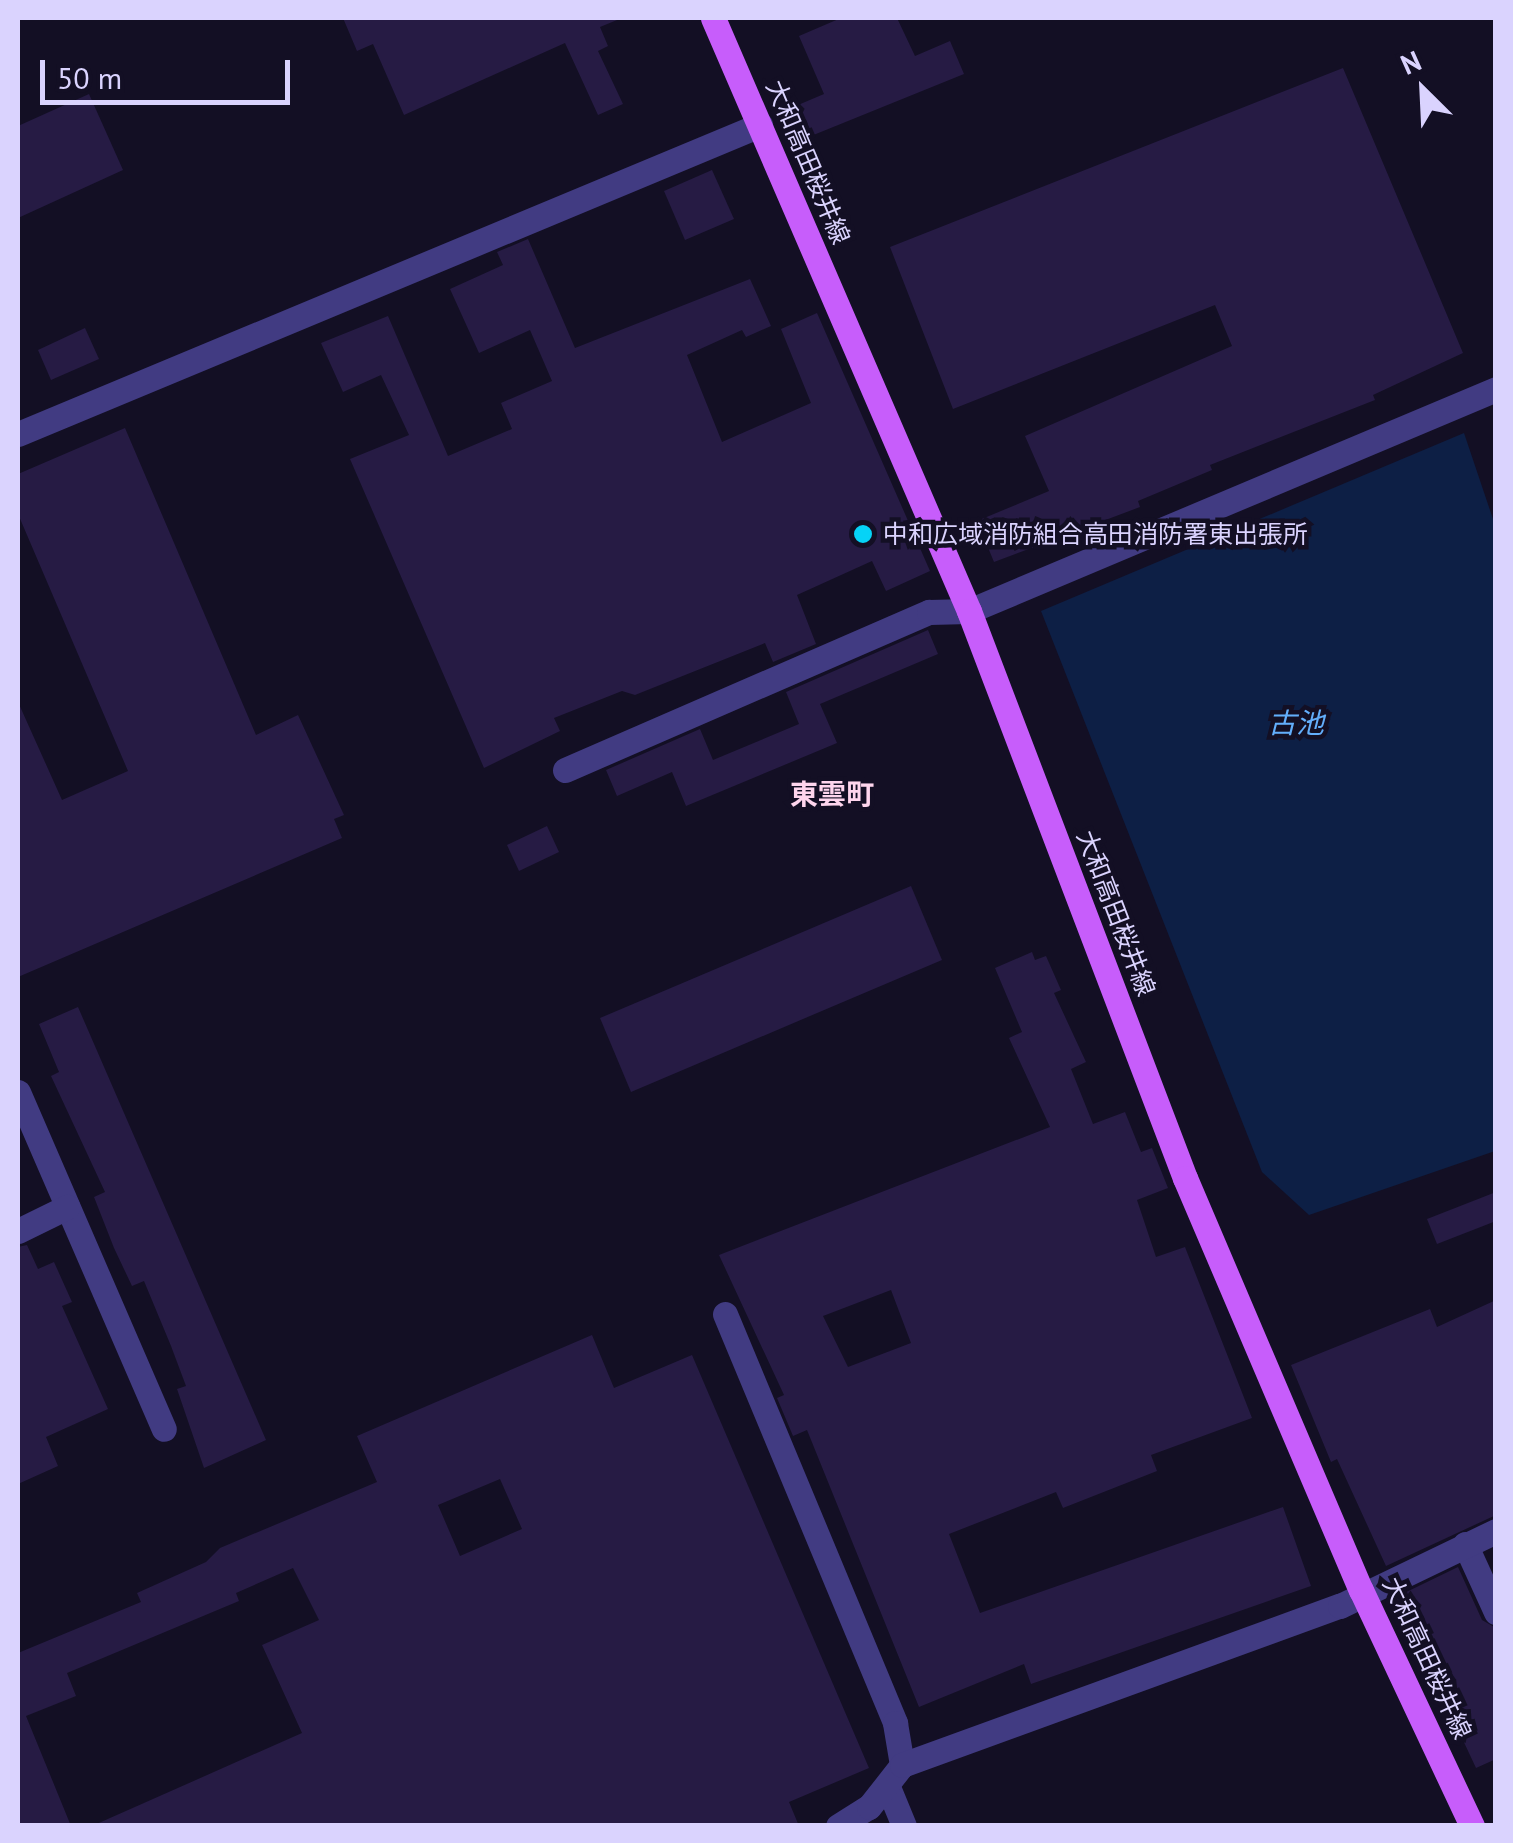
<!DOCTYPE html>
<meta charset="utf-8">
<style>
body{margin:0}
#map{position:relative;width:1513px;height:1843px;overflow:hidden;background:#130f24;font-family:"PT Sans","Noto Sans JP",sans-serif}
div>[style]{position:absolute}
.water>*{inset:0;background:#0d1f45}
.building>*{inset:0;background:#261b44}
.minor>*{height:25px;margin:-12.5px;padding:0 12.5px;transform-origin:12.5px;border-radius:12.5px;background:#413b82}
.major>*{height:25px;margin:-12.5px;padding:0 12.5px;transform-origin:12.5px;border-radius:12.5px;background:#c75dfb}
.dots>*{width:28px;height:28px;translate:-50% -50%;box-sizing:border-box;border:5px solid #130f24;border-radius:50%}
span{translate:-50% -50%;white-space:nowrap;text-align:center;line-height:1.15;-webkit-text-stroke:9px #130f24;paint-order:stroke}
.street-label{font-size:25px;color:#dad3fe}
.poi-label{font-size:25px;color:#dad3fe}
.left{translate:0 -50%;text-align:left}
.water-label{font-size:28px;color:#63aefb;font-style:italic}
.neighbourhood-label{font-size:28px;color:#fed5ed;font-weight:700}
.frame{position:absolute;inset:0;border:20px solid #dad3fe;pointer-events:none}
.north{position:absolute;left:1373px;top:40px;width:100px;height:100px;-webkit-text-stroke:8px #130f24;paint-order:stroke;rotate:336deg;font-size:28px;font-weight:700;line-height:40px;text-align:center;color:#dad3fe}
.north::after{content:'';display:block;margin:auto;width:35px;height:45px;background:#dad3fe;clip-path:polygon(50% 0,100% 100%,50% 72%,0 100%)}
.scale{position:absolute;left:40px;top:60px;width:250px;height:45px;box-sizing:border-box;border:5px solid #dad3fe;border-top:0;padding-left:12px;font-size:30px;line-height:35px;white-space:nowrap;color:#dad3fe;-webkit-text-stroke:8px #130f24;paint-order:stroke}
</style>
<div id="map">
<div class="water">
<div style="clip-path:polygon(1464px 433px,1496px 528px,1495px 1151px,1309px 1215px,1262px 1172px,1041px 611px)"></div>
</div>
<div class="building">
<div style="clip-path:polygon(343px 18px,622px 18px,600px 27px,608px 46px,598px 51px,623px 104px,598px 115px,565px 43px,404px 115px,373px 44px,357px 51px)"></div>
<div style="clip-path:polygon(841px 18px,897px 18px,915px 56px,950px 41px,964px 74px,811px 136px,798px 105px,824px 94px,799px 36px)"></div>
<div style="clip-path:polygon(1343px 68px,1463px 353px,1373px 395px,1375px 400px,1210px 465px,1212px 470px,1138px 501px,1140px 507px,994px 562px,977px 521px,1049px 491px,1025px 436px,1232px 346px,1215px 305px,953px 409px,890px 247px)"></div>
<div style="clip-path:polygon(89px 94px,123px 170px,18px 218px,18px 126px)"></div>
<div style="clip-path:polygon(712px 170px,734px 219px,685px 240px,664px 191px)"></div>
<div style="clip-path:polygon(528px 239px,575px 348px,750px 279px,771px 326px,746px 337px,742px 330px,687px 355px,722px 442px,811px 403px,781px 329px,817px 313px,930px 571px,886px 591px,872px 561px,797px 595px,816px 644px,773px 662px,765px 643px,635px 695px,622px 691px,554px 718px,560px 731px,484px 768px,350px 459px,409px 435px,381px 375px,343px 392px,321px 343px,388px 316px,448px 456px,512px 429px,501px 403px,552px 381px,530px 330px,479px 353px,450px 289px,503px 265px,497px 252px)"></div>
<div style="clip-path:polygon(85px 328px,99px 359px,51px 380px,38px 350px)"></div>
<div style="clip-path:polygon(125px 428px,256px 735px,298px 715px,344px 815px,334px 819px,342px 838px,18px 977px,18px 702px,62px 800px,128px 771px,18px 514px,18px 474px)"></div>
<div style="clip-path:polygon(928px 630px,938px 654px,820px 704px,837px 743px,686px 806px,672px 772px,617px 796px,606px 770px,700px 729px,713px 760px,799px 724px,786px 692px)"></div>
<div style="clip-path:polygon(547px 826px,559px 852px,519px 871px,507px 845px)"></div>
<div style="clip-path:polygon(911px 886px,942px 960px,631px 1092px,600px 1018px)"></div>
<div style="clip-path:polygon(evenodd,1032px 952px,1035px 960px,1046px 956px,1061px 990px,1054px 993px,1086px 1062px,1071px 1069px,1093px 1124px,1125px 1112px,1141px 1152px,1152px 1148px,1168px 1188px,1137px 1200px,1156px 1257px,1185px 1247px,1252px 1418px,1151px 1455px,1157px 1471px,1063px 1508px,1056px 1492px,949px 1534px,980px 1613px,1283px 1507px,1311px 1586px,1031px 1684px,1024px 1664px,919px 1707px,807px 1430px,793px 1436px,777px 1398px,784px 1395px,719px 1255px,1050px 1127px,1009px 1038px,1022px 1032px,995px 968px,1032px 952px,891px 1290px,911px 1343px,848px 1367px,823px 1316px,891px 1290px)"></div>
<div style="clip-path:polygon(78px 1007px,266px 1440px,204px 1468px,177px 1389px,186px 1386px,171px 1346px,144px 1281px,132px 1286px,114px 1248px,94px 1197px,105px 1192px,51px 1076px,59px 1072px,39px 1024px)"></div>
<div style="clip-path:polygon(1496px 1192px,1496px 1221px,1437px 1244px,1427px 1219px)"></div>
<div style="clip-path:polygon(27px 1245px,38px 1269px,54px 1262px,72px 1302px,62px 1306px,108px 1409px,46px 1437px,58px 1466px,18px 1484px,18px 1247px)"></div>
<div style="clip-path:polygon(1496px 1300px,1496px 1515px,1386px 1566px,1337px 1459px,1331px 1462px,1291px 1365px,1430px 1309px,1437px 1327px)"></div>
<div style="clip-path:polygon(evenodd,592px 1335px,614px 1388px,692px 1355px,869px 1768px,789px 1802px,799px 1826px,92px 1826px,302px 1733px,262px 1645px,319px 1620px,293px 1568px,236px 1593px,239px 1601px,67px 1673px,76px 1696px,26px 1716px,71px 1826px,18px 1826px,18px 1653px,141px 1602px,137px 1593px,206px 1562px,220px 1548px,377px 1482px,357px 1436px,592px 1335px,500px 1479px,522px 1529px,460px 1556px,438px 1505px,500px 1479px)"></div>
<div style="clip-path:polygon(1458px 1567px,1482px 1620px,1496px 1628px,1496px 1759px,1476px 1768px,1396px 1597px)"></div>
</div>
<div class="minor">
<div style="left:18px;top:434px;width:804px;rotate:-22.61deg"></div>
<div style="left:565px;top:770px;width:397px;rotate:-23.5deg"></div>
<div style="left:929px;top:612px;width:40px;rotate:-1.4deg"></div>
<div style="left:969px;top:611px;width:572px;rotate:-22.84deg"></div>
<div style="left:18px;top:1092px;width:367px;rotate:66.6deg"></div>
<div style="left:18px;top:1231px;width:55px;rotate:-26.1deg"></div>
<div style="left:725px;top:1314px;width:443px;rotate:67.4deg"></div>
<div style="left:895px;top:1723px;width:43px;rotate:80.5deg"></div>
<div style="left:1465px;top:1544px;width:75px;rotate:65.5deg"></div>
<div style="left:888px;top:1787px;width:42px;rotate:67.7deg"></div>
<div style="left:838px;top:1826px;width:36px;rotate:-32deg"></div>
<div style="left:869px;top:1807px;width:53px;rotate:-51.8deg"></div>
<div style="left:902px;top:1765px;width:466px;rotate:-20deg"></div>
<div style="left:1340px;top:1606px;width:173px;rotate:-25.7deg"></div>
</div>
<div class="major">
<div style="left:713px;top:18px;width:646px;rotate:66.65deg"></div>
<div style="left:969px;top:611px;width:607px;rotate:69.15deg"></div>
<div style="left:1185px;top:1178px;width:448px;rotate:66.9deg"></div>
<div style="left:1361px;top:1590px;width:261px;rotate:64.8deg"></div>
</div>
<div class="dots">
<div style="left:863px;top:534px;background:#06d3f7"></div>
</div>
<div class="street-label">
<span style="left:808px;top:162px;rotate:67deg">大和高田桜井線</span>
<span style="left:1116px;top:913px;rotate:69deg">大和高田桜井線</span>
<span style="left:1427px;top:1658px;rotate:65deg">大和高田桜井線</span>
</div>
<div class="poi-label">
<span class="left" style="left:883px;top:534px">中和広域消防組合高田消防署東出張所</span>
</div>
<div class="water-label">
<span style="left:1296px;top:723px">古池</span>
</div>
<div class="neighbourhood-label">
<span style="left:832px;top:794px">東雲町</span>
</div>
<div class="frame"></div>
<div class="north">N</div>
<div class="scale">50 m</div>
</div>
